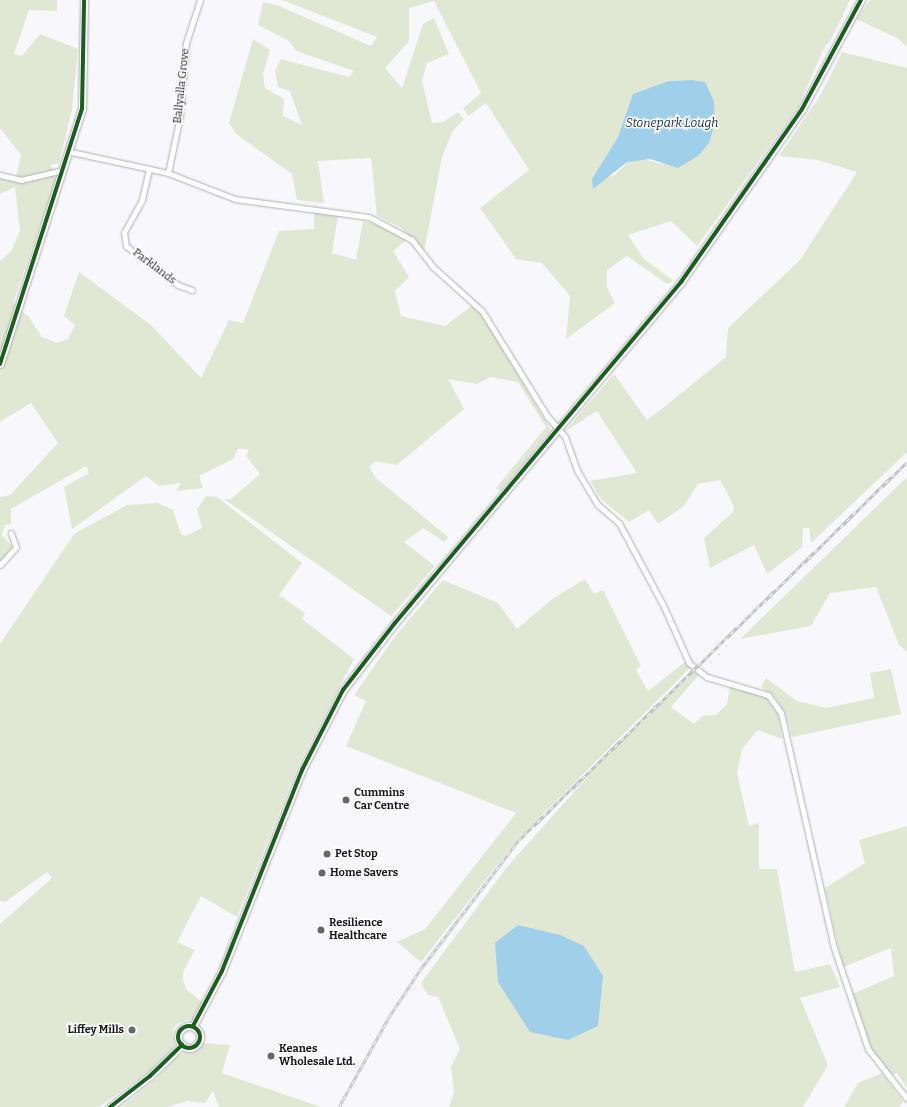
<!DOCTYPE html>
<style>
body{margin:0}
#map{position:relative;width:907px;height:1107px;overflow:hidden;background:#f8f8fc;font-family:Bitter,serif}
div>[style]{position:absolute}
.green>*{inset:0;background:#e0e8d3}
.water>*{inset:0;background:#a0cfe9}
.roads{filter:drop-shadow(0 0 1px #aeaeb2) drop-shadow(0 0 1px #aeaeb2)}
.street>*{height:5px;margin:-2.5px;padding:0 2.5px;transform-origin:2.5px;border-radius:2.5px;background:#fefeff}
.secondary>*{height:7px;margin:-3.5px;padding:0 3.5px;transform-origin:3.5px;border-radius:3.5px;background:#fefeff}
.secondary>.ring{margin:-3.5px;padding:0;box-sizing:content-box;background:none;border:7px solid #fefeff;border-radius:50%}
.rail>*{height:3px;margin-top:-1.5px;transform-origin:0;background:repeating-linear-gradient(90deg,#fff 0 4.5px,#c4c4c5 0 9px);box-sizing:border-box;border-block:1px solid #c4c4c5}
.cycleway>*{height:4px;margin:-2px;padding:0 2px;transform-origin:2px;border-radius:2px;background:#1b5e20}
.cycleway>.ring{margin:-2px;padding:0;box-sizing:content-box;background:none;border:4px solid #1b5e20;border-radius:50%}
.dots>*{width:11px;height:11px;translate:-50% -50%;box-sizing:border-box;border:2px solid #fff;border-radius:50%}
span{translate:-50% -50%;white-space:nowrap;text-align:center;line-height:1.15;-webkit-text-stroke:3px #fff;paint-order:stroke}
.street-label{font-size:11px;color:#19191d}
.poi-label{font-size:11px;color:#19191d;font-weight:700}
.left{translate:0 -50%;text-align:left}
.right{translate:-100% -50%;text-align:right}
.water-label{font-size:12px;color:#10303f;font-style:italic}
</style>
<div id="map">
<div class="green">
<div style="clip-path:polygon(0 0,57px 0,57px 11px,29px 10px,14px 54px,22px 56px,40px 34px,78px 49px,72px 110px,59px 163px,51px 165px,56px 180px,13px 303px,29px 317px,42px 337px,57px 343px,68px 339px,75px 325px,64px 316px,79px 272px,151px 325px,201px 378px,229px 320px,243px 323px,279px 231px,314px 229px,314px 210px,338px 216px,332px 253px,356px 260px,363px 221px,385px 227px,407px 240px,393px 251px,409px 277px,395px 291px,401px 316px,445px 326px,474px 304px,480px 311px,551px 430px,500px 491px,496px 488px,546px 427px,518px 382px,491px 377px,477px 384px,448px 379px,464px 409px,397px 465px,375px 461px,369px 467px,376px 478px,448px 537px,444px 542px,423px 528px,404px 542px,435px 566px,391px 616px,224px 499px,231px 499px,260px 474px,246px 456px,249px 450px,244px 449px,238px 449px,233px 459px,199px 476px,203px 488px,176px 491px,181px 483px,159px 486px,146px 476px,72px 529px,64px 487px,89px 473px,86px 466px,11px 509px,11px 524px,5px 525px,2px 535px,13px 547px,0 562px,0 497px,10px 495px,58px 443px,31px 403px,0 422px,0 261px,11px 251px,20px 231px,15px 187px,0 194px,0 178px,15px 182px,21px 155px,0 128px)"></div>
<div style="clip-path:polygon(evenodd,282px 0,850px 0,830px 42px,825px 46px,798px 107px,697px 246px,671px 221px,628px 235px,644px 259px,674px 281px,667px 284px,627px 256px,607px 270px,607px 287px,615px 303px,566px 339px,570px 296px,542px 263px,516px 259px,480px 208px,529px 170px,486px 103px,468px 116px,463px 108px,481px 93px,434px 1px,409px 8px,409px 41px,385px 68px,402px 88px,423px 24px,434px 18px,449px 54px,427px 63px,422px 81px,432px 123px,443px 122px,458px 112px,464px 119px,452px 132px,442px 157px,424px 252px,401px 228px,377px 216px,371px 158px,318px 161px,324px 203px,297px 200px,292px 174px,236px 134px,229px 123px,253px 39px,270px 50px,263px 74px,265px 88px,284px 99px,283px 116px,302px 125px,290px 91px,278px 87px,275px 71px,281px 59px,349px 77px,354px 71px,296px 51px,289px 41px,258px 25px,263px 2px,279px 6px,371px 46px,377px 37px,282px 0,692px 80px,662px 164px,639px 158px,627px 162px,614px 176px,592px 179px,618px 137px,669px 81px,692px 80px)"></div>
<div style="clip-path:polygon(870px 0,907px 0,907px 47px,897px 38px,856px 19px)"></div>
<div style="clip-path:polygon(842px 52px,907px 68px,907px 452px,811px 543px,809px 528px,803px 528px,802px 547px,767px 574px,754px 545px,710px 568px,704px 538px,733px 512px,734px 506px,720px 480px,698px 484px,684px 506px,658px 524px,649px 510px,629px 522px,601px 499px,590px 481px,637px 473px,597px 411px,564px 432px,614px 374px,647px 420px,663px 408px,726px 357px,728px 328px,800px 260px,857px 172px,818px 160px,779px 156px,820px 96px)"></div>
<div style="clip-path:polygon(907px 477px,907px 652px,899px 645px,876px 587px,830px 593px,811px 626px,740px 639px)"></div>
<div style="clip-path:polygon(206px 496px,217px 497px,302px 563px,279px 595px,305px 613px,302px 619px,354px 659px,298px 766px,237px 917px,201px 896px,177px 942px,195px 950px,183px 972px,183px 981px,187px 990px,202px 1002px,192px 1020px,178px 1023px,173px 1029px,174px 1047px,149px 1072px,99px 1107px,0 1107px,0 924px,52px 878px,47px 872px,5px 902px,0 901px,0 644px,74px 534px,127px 505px,158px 503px,173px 510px,181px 534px,185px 536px,202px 528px,197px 509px)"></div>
<div style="clip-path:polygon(585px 579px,594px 594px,603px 590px,641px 666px,636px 670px,648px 691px,685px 662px,690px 668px,515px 842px,421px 962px,397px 942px,425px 929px,516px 813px,346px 746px,366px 701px,354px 695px,396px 635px,443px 580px,498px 603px,517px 629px,552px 599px)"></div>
<div style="clip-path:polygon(891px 669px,901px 714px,792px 737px,785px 713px,773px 695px,761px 687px,766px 678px,797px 701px,826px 708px,874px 698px,870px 673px)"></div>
<div style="clip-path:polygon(694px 672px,699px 675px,671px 707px,694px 724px,702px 716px,716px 715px,727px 704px,730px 686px,766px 698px,778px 714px,782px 739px,758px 730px,742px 749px,737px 773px,749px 826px,759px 823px,759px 869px,777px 869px,795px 972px,830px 964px,840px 987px,800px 998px,828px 1065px,803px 1107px,449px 1107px,454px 1092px,451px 1066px,460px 1049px,438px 997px,428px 995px,421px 983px,506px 868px,598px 765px)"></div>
<div style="clip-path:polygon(907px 826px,907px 1089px,897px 1073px,892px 1075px,870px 1047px,852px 994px,894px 976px,891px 948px,843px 967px,825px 888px,865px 863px,859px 840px)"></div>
<div style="clip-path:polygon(204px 1043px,230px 1045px,222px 1073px,321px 1107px,219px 1107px,213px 1091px,205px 1103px,187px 1101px,168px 1107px,121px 1107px,155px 1080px,175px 1058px)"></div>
<div style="clip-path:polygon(882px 1073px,903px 1102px,899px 1107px,844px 1107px,858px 1083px)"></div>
</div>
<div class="water">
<div style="clip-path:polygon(692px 80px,705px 82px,714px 101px,715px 123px,709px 143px,698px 156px,678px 168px,650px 159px,627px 162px,593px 189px,592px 179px,618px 137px,633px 94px,669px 81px)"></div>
<div style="clip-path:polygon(518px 925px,560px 935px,584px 946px,603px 976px,598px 1026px,568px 1040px,530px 1032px,498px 982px,495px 943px)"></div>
</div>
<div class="roads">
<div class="street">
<div style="left:71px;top:152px;width:99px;rotate:12.2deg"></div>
<div style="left:168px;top:173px;width:72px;rotate:21.2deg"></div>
<div style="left:235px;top:199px;width:135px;rotate:7.7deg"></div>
<div style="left:369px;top:217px;width:49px;rotate:28.1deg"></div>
<div style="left:412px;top:240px;width:33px;rotate:52deg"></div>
<div style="left:432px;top:266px;width:67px;rotate:42deg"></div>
<div style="left:482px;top:311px;width:123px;rotate:58.2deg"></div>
<div style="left:547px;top:416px;width:28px;rotate:49deg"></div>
<div style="left:565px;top:437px;width:37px;rotate:70deg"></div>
<div style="left:578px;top:472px;width:37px;rotate:59deg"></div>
<div style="left:597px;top:504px;width:29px;rotate:41deg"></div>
<div style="left:619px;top:523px;width:95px;rotate:61.8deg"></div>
<div style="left:664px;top:607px;width:61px;rotate:65.9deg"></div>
<div style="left:689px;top:663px;width:23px;rotate:38deg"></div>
<div style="left:707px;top:677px;width:64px;rotate:16.4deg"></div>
<div style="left:768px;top:695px;width:22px;rotate:54deg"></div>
<div style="left:781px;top:713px;width:241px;rotate:77.3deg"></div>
<div style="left:834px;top:948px;width:107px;rotate:71.4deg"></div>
<div style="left:868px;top:1049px;width:63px;rotate:52deg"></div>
<div style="left:149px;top:169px;width:32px;rotate:103deg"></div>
<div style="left:142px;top:200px;width:37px;rotate:119deg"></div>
<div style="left:124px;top:232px;width:14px;rotate:82deg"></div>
<div style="left:126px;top:246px;width:65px;rotate:36.9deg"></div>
<div style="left:178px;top:285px;width:15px;rotate:20deg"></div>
<div style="left:168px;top:173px;width:58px;rotate:-78.1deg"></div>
<div style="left:180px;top:116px;width:73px;rotate:-85.3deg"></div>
<div style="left:186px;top:43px;width:45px;rotate:-72deg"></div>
<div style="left:0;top:175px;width:22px;rotate:13deg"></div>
<div style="left:21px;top:180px;width:43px;rotate:-13.4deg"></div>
<div style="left:0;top:565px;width:24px;rotate:-48deg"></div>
<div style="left:16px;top:547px;width:15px;rotate:-110deg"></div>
</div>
<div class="secondary">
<div style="left:0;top:364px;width:268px;rotate:-72.2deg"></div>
<div style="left:82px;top:109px;width:109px;rotate:-88.9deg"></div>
<div style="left:193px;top:1026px;width:62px;rotate:-62.2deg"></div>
<div style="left:222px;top:971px;width:216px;rotate:-68.3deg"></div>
<div style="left:302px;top:770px;width:90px;rotate:-62.9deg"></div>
<div style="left:343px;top:690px;width:85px;rotate:-52.2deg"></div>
<div style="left:395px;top:623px;width:445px;rotate:-50deg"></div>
<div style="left:681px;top:282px;width:211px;rotate:-55deg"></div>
<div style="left:802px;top:109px;width:124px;rotate:-61.6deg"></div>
<div class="ring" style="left:178px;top:1026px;width:15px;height:15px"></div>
<div style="left:110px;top:1107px;width:51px;rotate:-37.8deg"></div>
<div style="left:150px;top:1076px;width:45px;rotate:-44.1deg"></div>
</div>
</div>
<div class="rail">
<div style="left:339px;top:1107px;width:103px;rotate:-60.9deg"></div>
<div style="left:389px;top:1017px;width:56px;rotate:-56.6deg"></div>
<div style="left:420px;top:970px;width:162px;rotate:-52.8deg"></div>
<div style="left:518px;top:841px;width:543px;rotate:-44.25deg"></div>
</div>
<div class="cycleway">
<div style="left:0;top:364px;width:268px;rotate:-72.2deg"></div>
<div style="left:82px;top:109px;width:109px;rotate:-88.9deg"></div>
<div style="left:193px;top:1026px;width:62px;rotate:-62.2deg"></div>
<div style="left:222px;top:971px;width:216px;rotate:-68.3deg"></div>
<div style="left:302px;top:770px;width:90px;rotate:-62.9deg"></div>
<div style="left:343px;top:690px;width:85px;rotate:-52.2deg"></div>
<div style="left:395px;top:623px;width:445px;rotate:-50deg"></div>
<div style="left:681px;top:282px;width:211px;rotate:-55deg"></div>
<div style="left:802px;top:109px;width:124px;rotate:-61.6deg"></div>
<div class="ring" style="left:178px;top:1026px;width:18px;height:18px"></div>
<div style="left:110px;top:1107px;width:51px;rotate:-37.8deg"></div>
<div style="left:150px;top:1076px;width:45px;rotate:-44.1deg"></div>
</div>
<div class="dots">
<div style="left:346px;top:800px;background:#67676b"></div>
<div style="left:327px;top:854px;background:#67676b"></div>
<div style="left:322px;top:873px;background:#67676b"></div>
<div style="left:321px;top:930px;background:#67676b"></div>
<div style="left:132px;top:1030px;background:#67676b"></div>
<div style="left:271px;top:1056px;background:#67676b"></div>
</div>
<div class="street-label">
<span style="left:182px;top:86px;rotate:-84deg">Ballyalla Grove</span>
<span style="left:154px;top:267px;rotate:37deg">Parklands</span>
</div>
<div class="poi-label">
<span class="left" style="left:354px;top:800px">Cummins<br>Car Centre</span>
<span class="left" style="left:335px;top:854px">Pet Stop</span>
<span class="left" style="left:330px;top:873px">Home Savers</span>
<span class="left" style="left:329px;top:930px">Resilience<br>Healthcare</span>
<span class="right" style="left:124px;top:1030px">Liffey Mills</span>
<span class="left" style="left:279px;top:1056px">Keanes<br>Wholesale Ltd.</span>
</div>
<div class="water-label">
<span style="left:672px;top:124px">Stonepark Lough</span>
</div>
</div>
